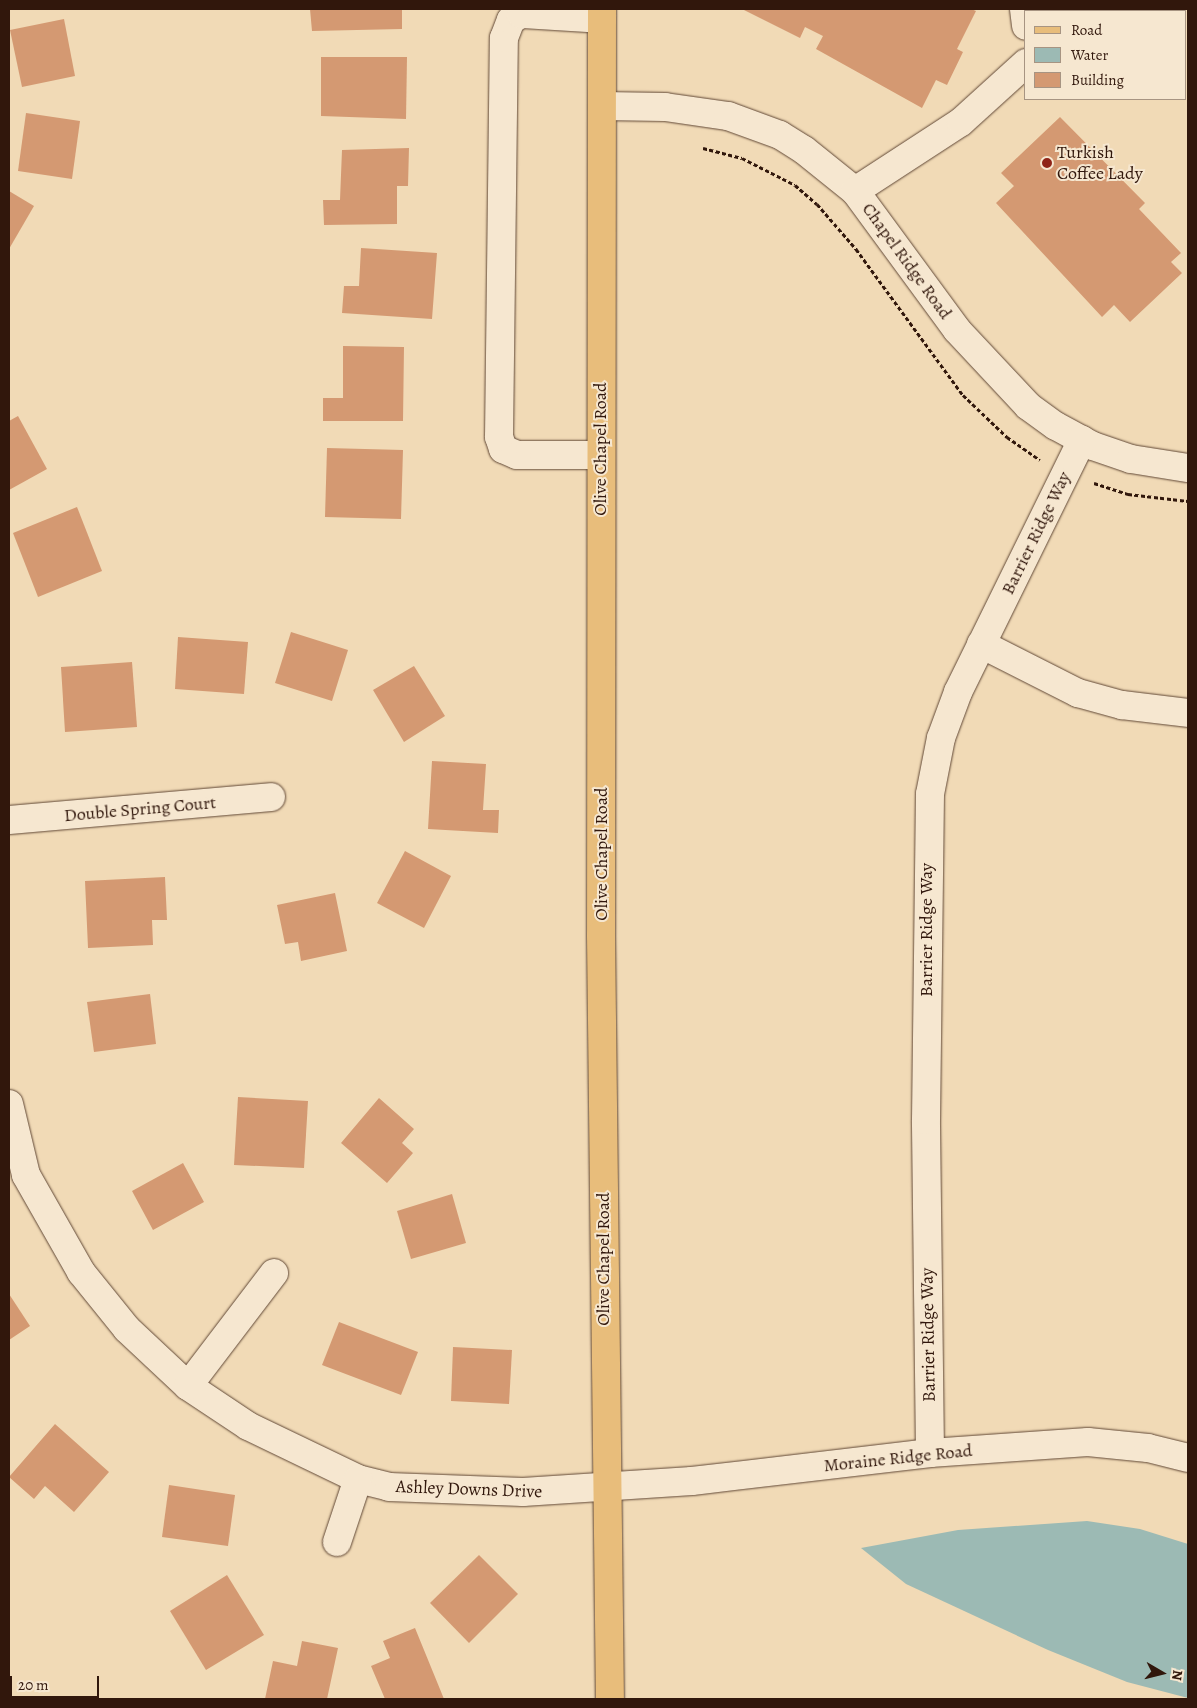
<!DOCTYPE html>
<style>
body{margin:0}
#map{position:relative;width:1197px;height:1708px;overflow:hidden;background:#f1dab6;font-family:Alegreya,serif}
div>[style]{position:absolute}
.water>*{inset:0;background:#9cbab4}
.building>*{inset:0;background:#d49972}
.path>*{height:3px;margin-top:-1.5px;transform-origin:0;background:repeating-linear-gradient(90deg,#31170c 0 4px,transparent 0 6.5px)}
.roads{filter:drop-shadow(0 0 1px #614836) drop-shadow(0 0 1px #614836)}
.minor>*{height:28px;margin:-14px;padding:0 14px;transform-origin:14px;border-radius:14px;background:#f6e7d0}
.major>*{height:28px;margin:-14px;padding:0 14px;transform-origin:14px;border-radius:14px;background:#e8bd7b}
.dots>*{width:14px;height:14px;translate:-50% -50%;box-sizing:border-box;border:2px solid #f6e7d0;border-radius:50%}
span{translate:-50% -50%;white-space:nowrap;text-align:center;line-height:1.15;-webkit-text-stroke:4px #f6e7d0;paint-order:stroke}
.poi-label{font-size:18px;color:#31170c}
.left{translate:0 -50%;text-align:left}
.street-label{font-size:18px;color:#31170c}
.frame{position:absolute;inset:0;border:10px solid #31170c;pointer-events:none}
.legend{position:absolute;left:1024px;top:10px;width:162px;height:90px;box-sizing:border-box;background:#f6e7d0;border:1px solid #a79482;margin:0;padding:6px 9px;list-style:none;font-size:15px;color:#31170c}
.legend li{display:flex;align-items:center;gap:10px;height:25px}
.legend b{width:25px;border:1px solid #a79482}
.north{position:absolute;left:1137px;top:1648px;width:50px;height:50px;-webkit-text-stroke:4px #f6e7d0;paint-order:stroke;rotate:98deg;font-size:14px;font-weight:700;line-height:20px;text-align:center;color:#31170c}
.north::after{content:'';display:block;margin:auto;width:18px;height:22px;background:#31170c;clip-path:polygon(50% 0,100% 100%,50% 72%,0 100%)}
.scale{position:absolute;left:10px;top:1676px;width:89px;height:22px;box-sizing:border-box;border:2px solid #31170c;border-top:0;padding-left:6px;font-size:15px;line-height:18px;white-space:nowrap;color:#31170c;-webkit-text-stroke:4px #f6e7d0;paint-order:stroke}
</style>
<div id="map">
<div class="water">
<div style="clip-path:polygon(1087px 1521px,1140px 1529px,1188px 1544px,1188px 1698px,1127px 1682px,1048px 1650px,906px 1584px,861px 1548px,958px 1530px)"></div>
</div>
<div class="building">
<div style="clip-path:polygon(310px 9px,402px 9px,402px 29px,312px 31px)"></div>
<div style="clip-path:polygon(742px 9px,971px 9px,976px 11px,957px 49px,963px 52px,947px 85px,936px 80px,922px 108px,816px 49px,823px 36px,805px 27px,800px 38px)"></div>
<div style="clip-path:polygon(64px 19px,75px 76px,22px 87px,10px 30px)"></div>
<div style="clip-path:polygon(321px 57px,407px 57px,406px 119px,321px 116px)"></div>
<div style="clip-path:polygon(26px 113px,80px 121px,72px 179px,18px 171px)"></div>
<div style="clip-path:polygon(1060px 117px,1145px 203px,1139px 209px,1181px 253px,1171px 262px,1182px 273px,1130px 322px,1114px 305px,1102px 317px,996px 203px,1014px 186px,1001px 173px)"></div>
<div style="clip-path:polygon(409px 148px,408px 186px,397px 186px,397px 224px,324px 225px,323px 200px,340px 200px,342px 150px)"></div>
<div style="clip-path:polygon(9px 191px,34px 206px,9px 249px)"></div>
<div style="clip-path:polygon(361px 248px,437px 253px,432px 319px,342px 313px,344px 286px,359px 286px)"></div>
<div style="clip-path:polygon(343px 346px,404px 347px,403px 421px,323px 421px,323px 398px,343px 398px)"></div>
<div style="clip-path:polygon(18px 416px,47px 469px,9px 490px,9px 421px)"></div>
<div style="clip-path:polygon(327px 448px,403px 450px,401px 519px,325px 517px)"></div>
<div style="clip-path:polygon(77px 507px,102px 571px,38px 597px,13px 533px)"></div>
<div style="clip-path:polygon(291px 632px,348px 650px,332px 701px,275px 683px)"></div>
<div style="clip-path:polygon(178px 637px,248px 642px,244px 694px,175px 689px)"></div>
<div style="clip-path:polygon(132px 662px,137px 727px,65px 732px,61px 667px)"></div>
<div style="clip-path:polygon(414px 666px,445px 716px,404px 742px,373px 690px)"></div>
<div style="clip-path:polygon(432px 761px,486px 764px,483px 810px,499px 810px,498px 833px,428px 829px)"></div>
<div style="clip-path:polygon(405px 851px,451px 876px,424px 928px,377px 903px)"></div>
<div style="clip-path:polygon(165px 877px,167px 920px,152px 920px,153px 945px,88px 948px,85px 881px)"></div>
<div style="clip-path:polygon(335px 893px,347px 951px,301px 961px,298px 942px,285px 944px,277px 905px)"></div>
<div style="clip-path:polygon(150px 994px,156px 1044px,94px 1052px,87px 1002px)"></div>
<div style="clip-path:polygon(238px 1097px,308px 1101px,304px 1168px,234px 1165px)"></div>
<div style="clip-path:polygon(379px 1098px,414px 1129px,402px 1143px,413px 1153px,387px 1183px,341px 1143px)"></div>
<div style="clip-path:polygon(183px 1163px,204px 1202px,153px 1230px,132px 1191px)"></div>
<div style="clip-path:polygon(452px 1194px,466px 1243px,411px 1259px,397px 1211px)"></div>
<div style="clip-path:polygon(9px 1294px,30px 1326px,9px 1340px)"></div>
<div style="clip-path:polygon(339px 1322px,418px 1352px,401px 1395px,322px 1365px)"></div>
<div style="clip-path:polygon(453px 1347px,512px 1350px,509px 1404px,451px 1401px)"></div>
<div style="clip-path:polygon(55px 1424px,109px 1472px,74px 1512px,45px 1486px,34px 1499px,9px 1477px)"></div>
<div style="clip-path:polygon(169px 1485px,235px 1495px,228px 1546px,162px 1537px)"></div>
<div style="clip-path:polygon(479px 1555px,518px 1594px,469px 1643px,430px 1603px)"></div>
<div style="clip-path:polygon(227px 1575px,264px 1635px,206px 1670px,170px 1611px)"></div>
<div style="clip-path:polygon(415px 1628px,444px 1699px,385px 1699px,371px 1666px,390px 1658px,383px 1641px)"></div>
<div style="clip-path:polygon(302px 1641px,338px 1648px,327px 1699px,265px 1699px,273px 1661px,297px 1666px)"></div>
</div>
<div class="path">
<div style="left:703px;top:148px;width:40px;rotate:14.4deg"></div>
<div style="left:742px;top:158px;width:59px;rotate:27deg"></div>
<div style="left:795px;top:185px;width:29px;rotate:41deg"></div>
<div style="left:817px;top:204px;width:60px;rotate:49.1deg"></div>
<div style="left:856px;top:249px;width:181px;rotate:53.8deg"></div>
<div style="left:963px;top:395px;width:61px;rotate:43.7deg"></div>
<div style="left:1007px;top:437px;width:40px;rotate:34.9deg"></div>
<div style="left:1094px;top:483px;width:36px;rotate:18deg"></div>
<div style="left:1128px;top:494px;width:60px;rotate:6.7deg"></div>
</div>
<div class="roads">
<div class="minor">
<div style="left:1024px;top:9px;width:17px;rotate:83deg"></div>
<div style="left:1119px;top:11px;width:2px;rotate:-90deg"></div>
<div style="left:602px;top:106px;width:63px;rotate:0.9deg"></div>
<div style="left:665px;top:107px;width:64px;rotate:8.1deg"></div>
<div style="left:728px;top:116px;width:55px;rotate:20.1deg"></div>
<div style="left:780px;top:135px;width:28px;rotate:32deg"></div>
<div style="left:804px;top:150px;width:65px;rotate:38.8deg"></div>
<div style="left:855px;top:191px;width:172px;rotate:53.7deg"></div>
<div style="left:957px;top:330px;width:104px;rotate:46.9deg"></div>
<div style="left:1028px;top:406px;width:34px;rotate:36deg"></div>
<div style="left:1056px;top:426px;width:42px;rotate:28.4deg"></div>
<div style="left:1093px;top:446px;width:40px;rotate:18.9deg"></div>
<div style="left:1131px;top:459px;width:58px;rotate:9deg"></div>
<div style="left:855px;top:191px;width:126px;rotate:-33.1deg"></div>
<div style="left:961px;top:122px;width:88px;rotate:-42.2deg"></div>
<div style="left:600px;top:455px;width:83px;rotate:180deg"></div>
<div style="left:517px;top:455px;width:15px;rotate:-157deg"></div>
<div style="left:503px;top:449px;width:13px;rotate:-108deg"></div>
<div style="left:499px;top:437px;width:399px;rotate:-89.3deg"></div>
<div style="left:504px;top:38px;width:19px;rotate:-69deg"></div>
<div style="left:511px;top:20px;width:12px;rotate:-31deg"></div>
<div style="left:521px;top:14px;width:81px;rotate:3.5deg"></div>
<div style="left:981px;top:644px;width:109px;rotate:26.8deg"></div>
<div style="left:1078px;top:693px;width:46px;rotate:15.3deg"></div>
<div style="left:1122px;top:705px;width:66px;rotate:6.9deg"></div>
<div style="left:9px;top:820px;width:263px;rotate:-5deg"></div>
<div style="left:9px;top:1104px;width:73px;rotate:76.5deg"></div>
<div style="left:26px;top:1175px;width:112px;rotate:60.4deg"></div>
<div style="left:81px;top:1272px;width:73px;rotate:51.1deg"></div>
<div style="left:127px;top:1329px;width:83px;rotate:43.1deg"></div>
<div style="left:188px;top:1386px;width:72px;rotate:33.7deg"></div>
<div style="left:248px;top:1426px;width:122px;rotate:25.7deg"></div>
<div style="left:358px;top:1479px;width:32px;rotate:14deg"></div>
<div style="left:389px;top:1487px;width:134px;rotate:2.1deg"></div>
<div style="left:523px;top:1492px;width:169px;rotate:-3.7deg"></div>
<div style="left:692px;top:1481px;width:240px;rotate:-6.7deg"></div>
<div style="left:930px;top:1453px;width:158px;rotate:-4deg"></div>
<div style="left:1088px;top:1442px;width:60px;rotate:5.7deg"></div>
<div style="left:1148px;top:1448px;width:41px;rotate:14deg"></div>
<div style="left:188px;top:1386px;width:142px;rotate:-52.7deg"></div>
<div style="left:930px;top:1453px;width:333px;rotate:-90.7deg"></div>
<div style="left:926px;top:1120px;width:326px;rotate:-89.3deg"></div>
<div style="left:930px;top:794px;width:57px;rotate:-78.9deg"></div>
<div style="left:941px;top:738px;width:49px;rotate:-69.7deg"></div>
<div style="left:958px;top:692px;width:281px;rotate:-63.8deg"></div>
<div style="left:337px;top:1542px;width:66px;rotate:-71.6deg"></div>
</div>
<div class="major">
<div style="left:602px;top:9px;width:926px;rotate:90.06deg"></div>
<div style="left:601px;top:935px;width:764px;rotate:89.33deg"></div>
</div>
</div>
<div class="dots">
<div style="left:1047px;top:163px;background:#8f2418"></div>
</div>
<div class="poi-label">
<span class="left" style="left:1057px;top:163px">Turkish<br>Coffee Lady</span>
</div>
<div class="street-label">
<span style="left:907px;top:261px;rotate:54deg">Chapel Ridge Road</span>
<span style="left:600px;top:449px;rotate:-90deg">Olive Chapel Road</span>
<span style="left:1036px;top:533px;rotate:-64deg">Barrier Ridge Way</span>
<span style="left:140px;top:809px;rotate:-5deg">Double Spring Court</span>
<span style="left:601px;top:854px;rotate:-90deg">Olive Chapel Road</span>
<span style="left:926px;top:930px;rotate:-90deg">Barrier Ridge Way</span>
<span style="left:603px;top:1259px;rotate:-90deg">Olive Chapel Road</span>
<span style="left:928px;top:1335px;rotate:-91deg">Barrier Ridge Way</span>
<span style="left:898px;top:1458px;rotate:-6deg">Moraine Ridge Road</span>
<span style="left:469px;top:1489px;rotate:2deg">Ashley Downs Drive</span>
</div>
<div class="frame"></div>
<ul class="legend">
<li><b style="height:6px;background:#e8bd7b"></b>Road</li>
<li><b style="height:14px;background:#9cbab4"></b>Water</li>
<li><b style="height:14px;background:#d49972"></b>Building</li>
</ul>
<div class="north">N</div>
<div class="scale">20 m</div>
</div>
